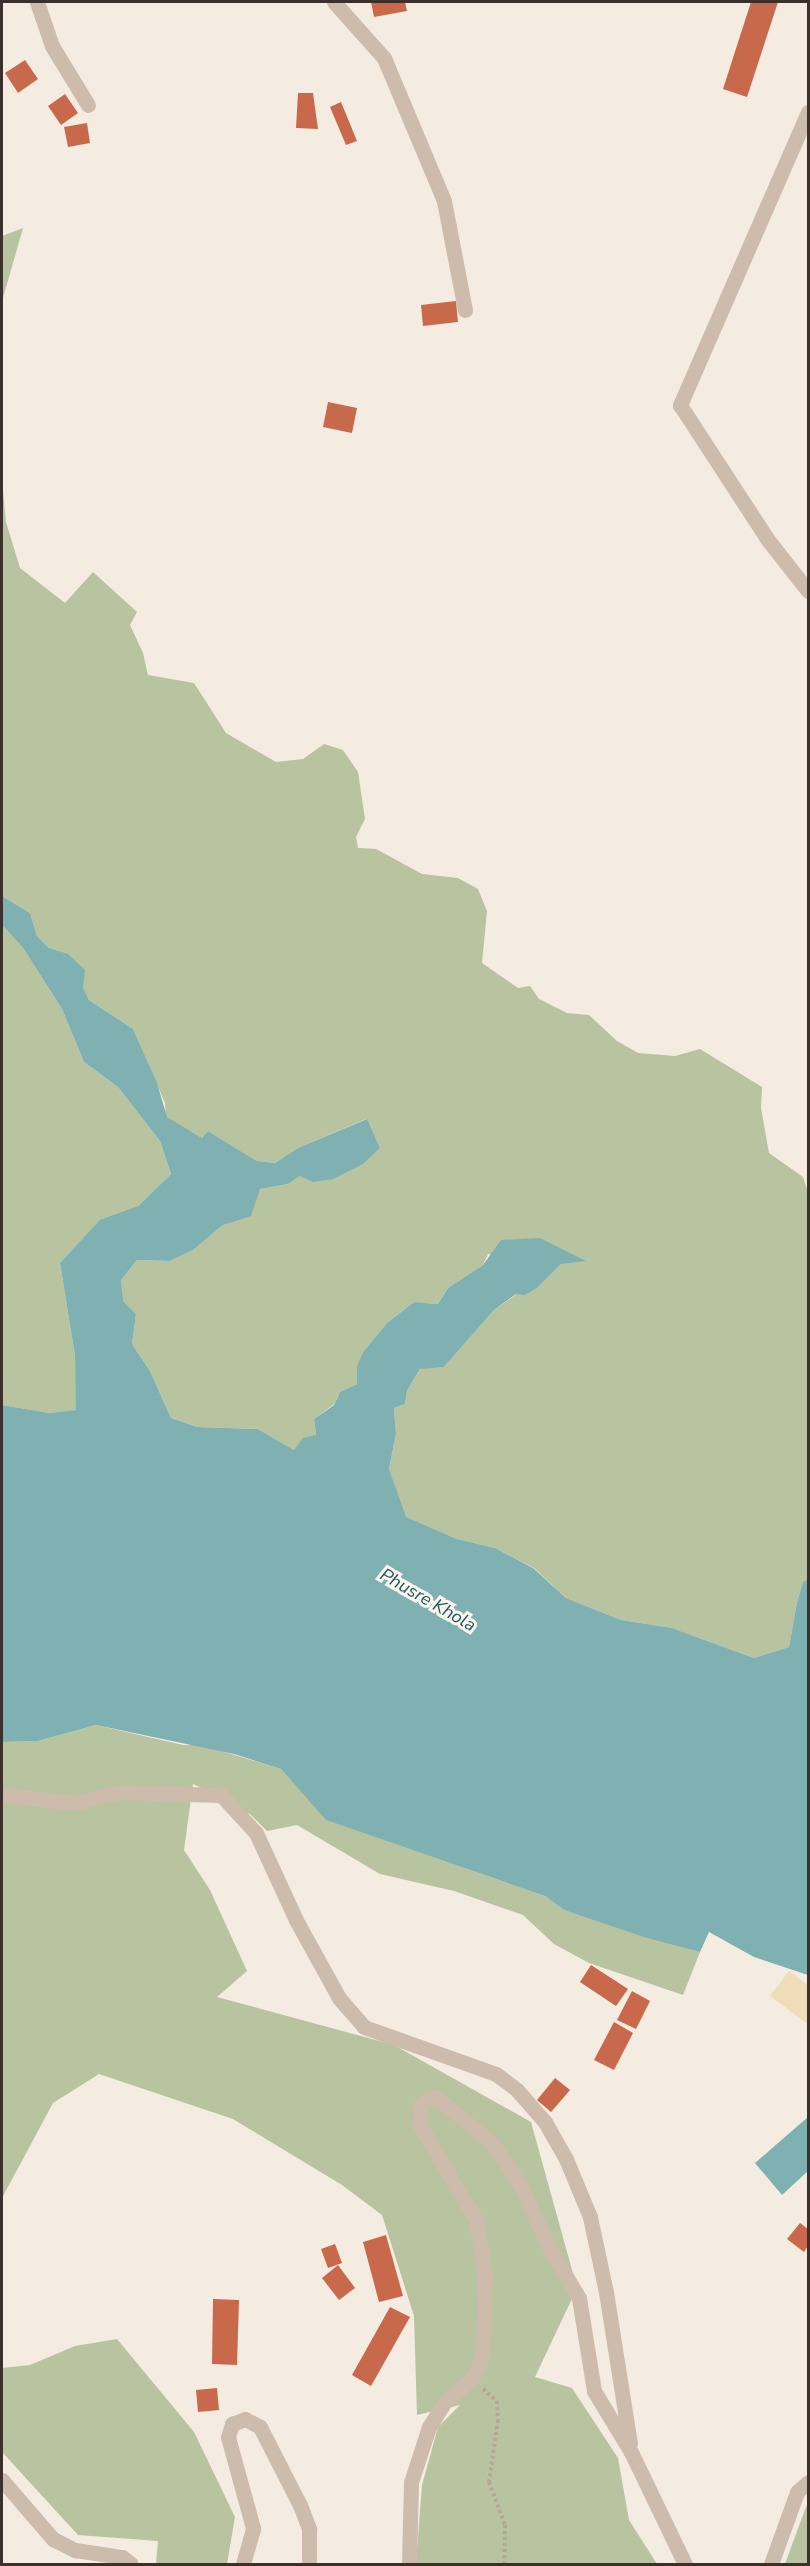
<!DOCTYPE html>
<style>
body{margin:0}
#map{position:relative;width:810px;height:2566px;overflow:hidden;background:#f4ebe1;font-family:"Nunito Sans",sans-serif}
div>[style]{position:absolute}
.green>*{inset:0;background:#b8c4a0}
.sand>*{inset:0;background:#efdcb8}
.water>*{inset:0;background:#7fb0b2}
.building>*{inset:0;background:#c8694b}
.path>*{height:4px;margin-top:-2px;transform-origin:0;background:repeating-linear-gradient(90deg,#b9a596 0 3px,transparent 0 6px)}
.minor>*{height:15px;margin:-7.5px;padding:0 7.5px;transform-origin:7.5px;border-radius:7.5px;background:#cdbbac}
span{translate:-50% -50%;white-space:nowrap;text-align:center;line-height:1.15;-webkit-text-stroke:6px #fbf5ee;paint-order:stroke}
.water-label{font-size:18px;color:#1f5a5e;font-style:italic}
.frame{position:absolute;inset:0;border:3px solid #3b302b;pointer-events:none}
</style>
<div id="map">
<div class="green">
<div style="clip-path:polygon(23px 228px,3px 298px,2px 304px,2px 236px)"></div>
<div style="clip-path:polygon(2px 481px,6px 522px,20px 568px,65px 603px,93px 572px,137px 612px,130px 625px,143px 653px,148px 675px,194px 683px,226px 733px,276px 762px,303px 759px,324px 744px,343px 750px,358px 772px,365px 819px,356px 837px,358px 848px,376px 849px,422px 874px,458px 878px,478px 889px,487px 911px,482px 963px,518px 988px,530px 986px,539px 999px,567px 1013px,589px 1015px,617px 1041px,638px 1053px,675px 1056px,700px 1049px,762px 1087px,761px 1108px,769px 1153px,803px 1177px,808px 1192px,808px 1579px,803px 1582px,797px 1602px,789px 1647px,754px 1658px,672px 1628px,621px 1620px,566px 1598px,534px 1568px,495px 1548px,457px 1539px,405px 1517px,389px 1469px,396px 1434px,394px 1408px,405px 1404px,407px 1391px,421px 1368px,444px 1367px,494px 1310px,517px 1294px,538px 1287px,561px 1264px,488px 1254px,483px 1265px,448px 1288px,438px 1304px,414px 1302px,387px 1323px,363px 1352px,357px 1367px,357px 1384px,340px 1392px,334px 1404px,314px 1419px,316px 1435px,294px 1450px,258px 1429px,197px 1427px,171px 1418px,150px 1371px,132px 1344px,136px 1314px,122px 1301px,121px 1280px,137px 1260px,170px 1261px,193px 1250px,223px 1225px,243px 1217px,260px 1189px,288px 1184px,300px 1176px,380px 1148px,366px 1119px,298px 1148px,275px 1163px,257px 1161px,208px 1131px,202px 1138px,166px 1117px,165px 1103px,133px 1029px,89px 1000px,68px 955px,49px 948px,37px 936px,30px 913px,2px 896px)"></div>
<div style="clip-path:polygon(2px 925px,23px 948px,62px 1009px,84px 1062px,118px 1087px,160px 1141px,171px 1174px,138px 1206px,100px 1221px,60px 1263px,75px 1356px,77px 1410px,49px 1413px,2px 1405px)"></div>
<div style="clip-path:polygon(96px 1725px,183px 1745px,202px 1745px,281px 1769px,327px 1820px,545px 1896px,564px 1910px,700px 1952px,683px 1995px,589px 1963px,554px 1944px,523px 1915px,454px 1891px,380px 1874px,297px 1825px,267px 1831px,250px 1814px,222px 1804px,211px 1792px,193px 1784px,184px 1850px,210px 1890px,247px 1971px,217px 1997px,394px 2045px,531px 2122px,577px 2288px,535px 2377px,572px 2388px,618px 2458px,629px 2520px,657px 2564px,416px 2564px,422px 2485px,438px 2427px,460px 2405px,417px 2415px,414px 2316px,382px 2215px,342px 2185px,233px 2119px,99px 2074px,53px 2103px,2px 2198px,2px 1742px,38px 1741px)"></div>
<div style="clip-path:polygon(117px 2339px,194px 2432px,235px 2517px,227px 2564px,156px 2564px,158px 2541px,78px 2535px,2px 2452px,2px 2368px,30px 2365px,75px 2346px)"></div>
<div style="clip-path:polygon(808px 2505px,808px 2564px,785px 2564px,806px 2507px)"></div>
</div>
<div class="sand">
<div style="clip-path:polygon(789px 1971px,808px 1985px,808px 2024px,770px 1996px)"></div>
</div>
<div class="water">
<div style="clip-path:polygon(2px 896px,30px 913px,37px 936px,49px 948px,68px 954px,85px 970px,83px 987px,89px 1000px,133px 1029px,157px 1083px,167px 1117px,202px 1138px,208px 1131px,257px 1161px,275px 1163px,298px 1148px,367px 1119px,380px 1148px,363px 1164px,333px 1179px,313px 1182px,300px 1176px,288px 1184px,260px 1189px,251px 1216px,223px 1225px,193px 1250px,170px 1261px,137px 1260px,121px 1280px,123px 1301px,136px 1314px,132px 1344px,150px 1371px,171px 1418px,197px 1427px,258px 1429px,294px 1450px,303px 1438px,316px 1435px,314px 1419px,334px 1405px,340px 1392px,357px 1384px,357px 1366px,363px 1352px,387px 1323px,414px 1302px,438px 1304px,448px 1288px,483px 1265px,501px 1240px,540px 1238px,586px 1261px,561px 1264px,538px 1287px,525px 1295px,516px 1294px,494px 1310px,444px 1367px,420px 1369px,407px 1391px,405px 1404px,394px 1408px,396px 1434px,389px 1469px,406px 1517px,457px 1539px,495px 1548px,533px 1568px,566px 1598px,621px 1620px,672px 1628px,754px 1658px,789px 1647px,797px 1602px,803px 1582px,808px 1579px,808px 1975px,754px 1957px,709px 1932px,700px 1952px,644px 1937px,564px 1910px,545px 1896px,326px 1820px,281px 1769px,234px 1754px,96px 1725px,38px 1741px,2px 1742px,2px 1405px,49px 1413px,76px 1410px,75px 1356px,60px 1263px,100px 1220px,138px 1206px,171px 1174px,160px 1141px,118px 1087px,84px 1062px,62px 1009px,23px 948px,2px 925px)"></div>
<div style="clip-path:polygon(808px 2117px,808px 2171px,782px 2195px,755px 2163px)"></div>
</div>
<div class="building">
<div style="clip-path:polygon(371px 2px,405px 2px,407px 11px,374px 17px)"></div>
<div style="clip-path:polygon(751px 2px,778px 2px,747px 97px,723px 89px)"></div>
<div style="clip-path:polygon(25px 60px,38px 79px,18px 93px,5px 73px)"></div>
<div style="clip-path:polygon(298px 93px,313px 93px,318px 129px,296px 128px)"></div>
<div style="clip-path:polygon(65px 94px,78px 113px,61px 125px,48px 106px)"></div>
<div style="clip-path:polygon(341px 102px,357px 141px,346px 145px,330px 107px)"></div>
<div style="clip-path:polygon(87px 123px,90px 143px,68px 147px,64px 127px)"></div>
<div style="clip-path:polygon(456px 301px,458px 322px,423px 326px,421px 305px)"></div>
<div style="clip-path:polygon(328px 402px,357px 408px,352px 433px,323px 427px)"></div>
<div style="clip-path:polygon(591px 1965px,628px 1989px,616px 2006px,580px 1982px)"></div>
<div style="clip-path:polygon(632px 1991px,650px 2001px,636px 2029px,617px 2020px)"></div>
<div style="clip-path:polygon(614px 2022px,633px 2033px,614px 2070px,594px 2060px)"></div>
<div style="clip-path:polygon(555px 2078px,570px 2090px,551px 2112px,537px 2100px)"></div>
<div style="clip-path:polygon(800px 2223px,808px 2229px,808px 2246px,804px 2252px,787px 2239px)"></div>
<div style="clip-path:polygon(386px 2235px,403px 2296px,379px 2302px,363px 2242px)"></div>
<div style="clip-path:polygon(335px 2244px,342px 2263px,328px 2268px,321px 2249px)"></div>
<div style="clip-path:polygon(338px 2265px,355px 2288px,339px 2300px,322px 2278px)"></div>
<div style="clip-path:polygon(213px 2299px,239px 2300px,237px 2365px,212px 2364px)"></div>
<div style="clip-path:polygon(390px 2307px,410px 2317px,371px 2386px,352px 2375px)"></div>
<div style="clip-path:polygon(217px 2388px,219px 2410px,198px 2412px,196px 2390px)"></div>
</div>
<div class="path">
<div style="left:483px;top:2389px;width:18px;rotate:41deg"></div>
<div style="left:497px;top:2401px;width:19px;rotate:87deg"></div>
<div style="left:498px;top:2420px;width:63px;rotate:98.3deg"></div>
<div style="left:489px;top:2482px;width:46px;rotate:69.6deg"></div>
<div style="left:505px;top:2525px;width:39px;rotate:91deg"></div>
</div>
<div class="minor">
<div style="left:37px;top:2px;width:46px;rotate:71.2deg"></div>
<div style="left:52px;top:46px;width:69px;rotate:58.6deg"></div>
<div style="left:334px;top:2px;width:75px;rotate:48.2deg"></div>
<div style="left:384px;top:58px;width:155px;rotate:67.2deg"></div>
<div style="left:444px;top:201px;width:111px;rotate:79.1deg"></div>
<div style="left:808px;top:112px;width:320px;rotate:113.6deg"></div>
<div style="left:680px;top:405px;width:161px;rotate:56.9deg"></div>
<div style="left:768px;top:540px;width:65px;rotate:51.9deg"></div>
<div style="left:2px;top:1795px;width:73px;rotate:6.3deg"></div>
<div style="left:75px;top:1803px;width:45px;rotate:-14deg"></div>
<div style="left:119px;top:1792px;width:102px;rotate:1.7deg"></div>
<div style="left:221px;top:1795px;width:52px;rotate:47.4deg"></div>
<div style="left:256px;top:1833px;width:96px;rotate:65.3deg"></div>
<div style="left:296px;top:1920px;width:89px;rotate:61.1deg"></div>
<div style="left:339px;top:1998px;width:38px;rotate:49deg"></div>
<div style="left:364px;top:2027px;width:140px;rotate:19.6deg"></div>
<div style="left:496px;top:2074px;width:26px;rotate:37deg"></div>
<div style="left:517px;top:2090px;width:43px;rotate:48.8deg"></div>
<div style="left:545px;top:2122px;width:43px;rotate:60.4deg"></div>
<div style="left:566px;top:2159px;width:63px;rotate:67.5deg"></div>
<div style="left:590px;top:2217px;width:77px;rotate:78deg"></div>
<div style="left:606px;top:2292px;width:153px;rotate:81deg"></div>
<div style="left:2px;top:2480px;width:78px;rotate:49.2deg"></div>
<div style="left:53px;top:2539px;width:25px;rotate:27deg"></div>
<div style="left:75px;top:2550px;width:48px;rotate:8.5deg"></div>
<div style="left:122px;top:2557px;width:11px;rotate:38deg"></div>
<div style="left:243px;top:2564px;width:37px;rotate:-74deg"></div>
<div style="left:253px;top:2528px;width:94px;rotate:-105.4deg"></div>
<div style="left:228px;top:2437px;width:14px;rotate:-73deg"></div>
<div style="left:232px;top:2424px;width:14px;rotate:-21deg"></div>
<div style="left:245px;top:2419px;width:17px;rotate:28deg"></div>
<div style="left:260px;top:2427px;width:88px;rotate:62.9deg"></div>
<div style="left:300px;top:2505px;width:26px;rotate:69deg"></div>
<div style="left:309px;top:2529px;width:35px;rotate:90deg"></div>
<div style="left:409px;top:2564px;width:82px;rotate:-88.6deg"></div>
<div style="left:411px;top:2482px;width:58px;rotate:-71.9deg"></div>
<div style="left:429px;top:2427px;width:28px;rotate:-58deg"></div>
<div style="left:444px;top:2403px;width:36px;rotate:-42deg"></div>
<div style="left:471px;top:2379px;width:15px;rotate:-58deg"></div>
<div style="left:479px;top:2366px;width:19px;rotate:-78deg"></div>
<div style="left:483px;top:2347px;width:71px;rotate:-88.4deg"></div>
<div style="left:485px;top:2276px;width:57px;rotate:-99.1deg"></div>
<div style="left:476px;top:2220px;width:112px;rotate:-120.7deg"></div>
<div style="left:419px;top:2124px;width:20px;rotate:-84deg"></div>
<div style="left:421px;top:2104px;width:17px;rotate:-25deg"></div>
<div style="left:436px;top:2097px;width:74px;rotate:39.5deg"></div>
<div style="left:493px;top:2144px;width:47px;rotate:56.3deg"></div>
<div style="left:519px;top:2183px;width:77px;rotate:64.8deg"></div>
<div style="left:552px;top:2253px;width:52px;rotate:59deg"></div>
<div style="left:579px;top:2298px;width:94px;rotate:80.8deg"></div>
<div style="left:594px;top:2391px;width:71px;rotate:58.8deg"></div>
<div style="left:631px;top:2452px;width:124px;rotate:64.3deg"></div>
<div style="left:771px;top:2564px;width:77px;rotate:-70.1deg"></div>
<div style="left:797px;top:2492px;width:15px;rotate:-42deg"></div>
</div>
<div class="water-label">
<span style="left:428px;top:1600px;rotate:30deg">Phusre Khola</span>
</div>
<div class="frame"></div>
</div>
